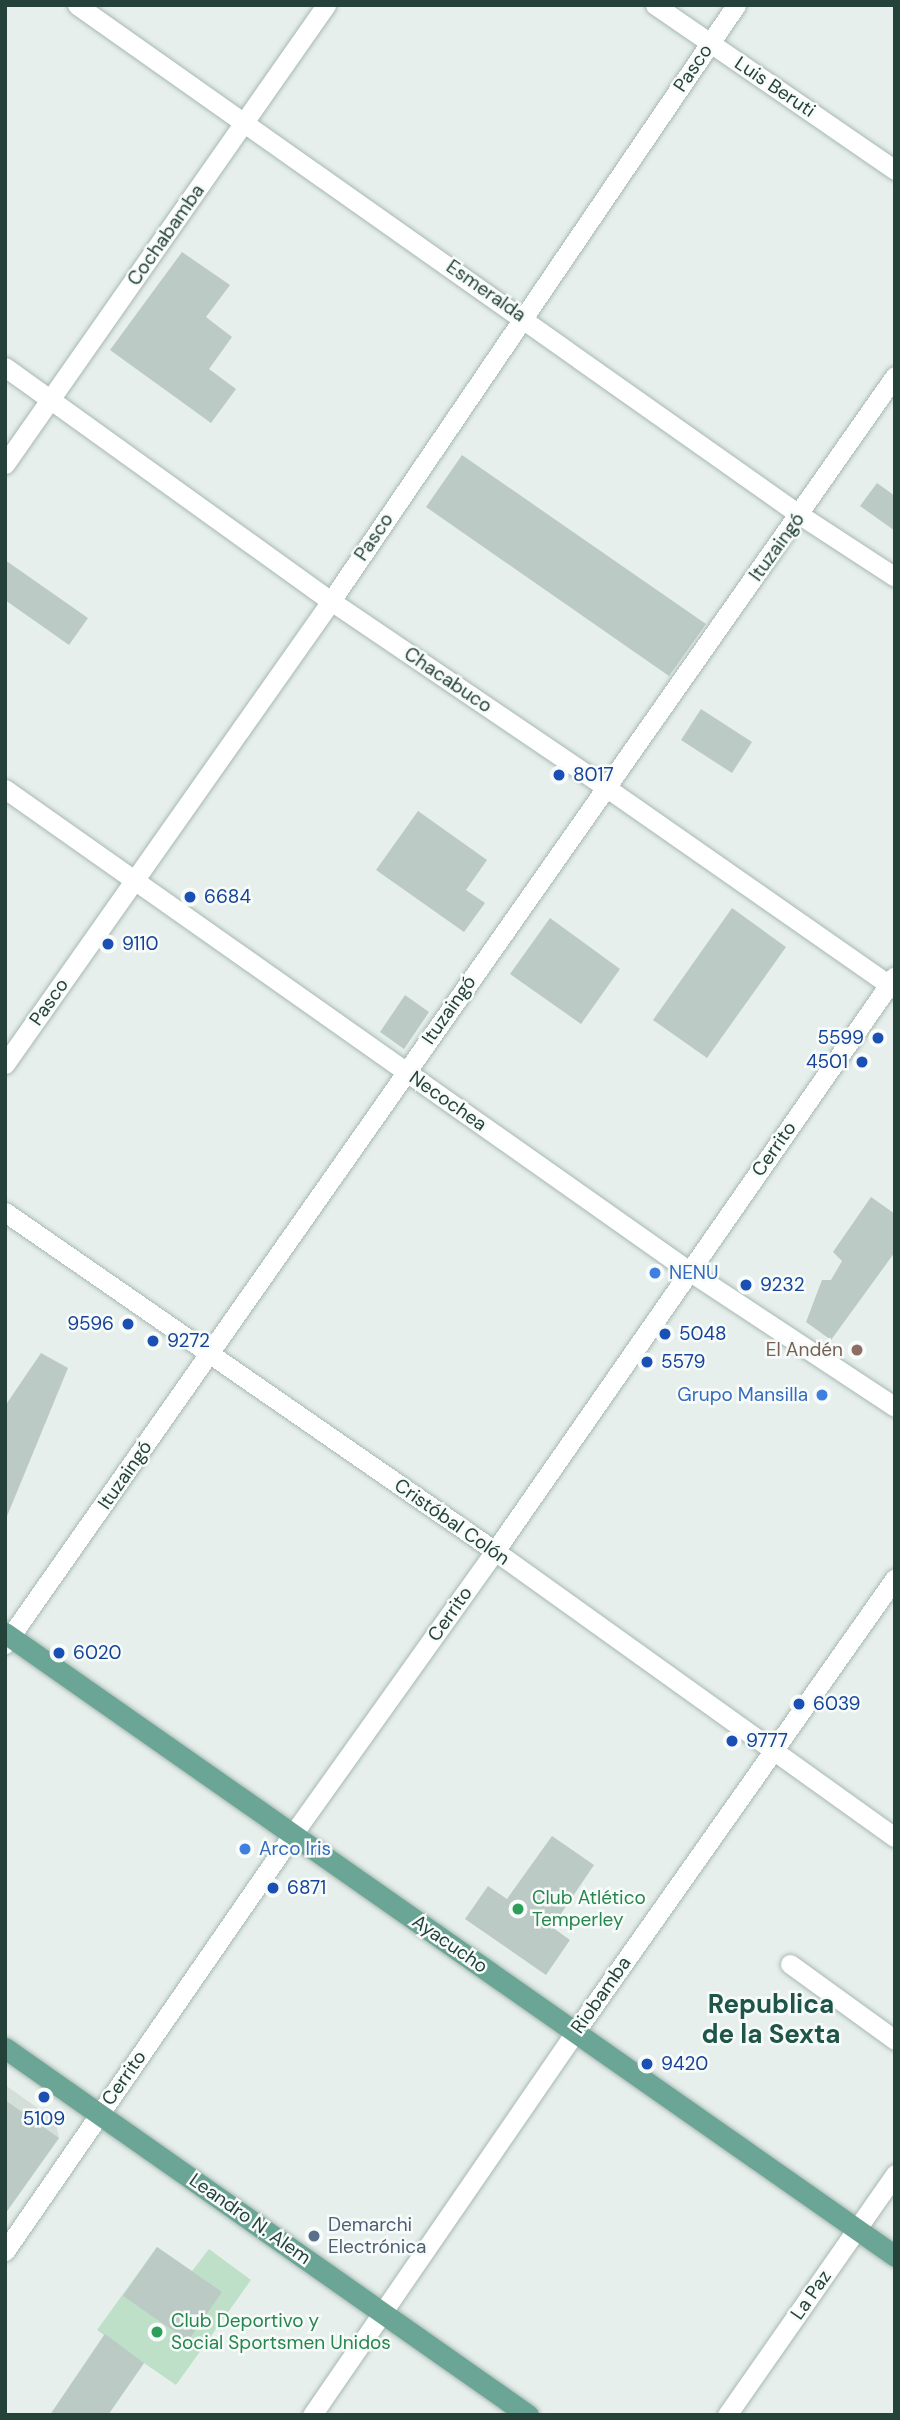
<!DOCTYPE html>
<meta charset="utf-8">
<style>
body{margin:0}
#map{position:relative;width:900px;height:2420px;overflow:hidden;background:#e6efeb;font-family:"DM Sans",sans-serif}
div>[style]{position:absolute}
.built>*{inset:0;background:#d4dfda}
.green>*{inset:0;background:#bfe0c8}
.building>*{inset:0;background:#bbcac4}
.roads{filter:drop-shadow(0 0 2px #a8b8b2) drop-shadow(0 0 2px #a8b8b2)}
.minor>*{height:19px;margin:-9.5px;padding:0 9.5px;transform-origin:9.5px;border-radius:9.5px;background:#fff}
.major>*{height:21px;margin:-10.5px;padding:0 10.5px;transform-origin:10.5px;border-radius:10.5px;background:#6aa596}
.dots>*{width:19px;height:19px;translate:-50% -50%;box-sizing:border-box;border:4px solid #f7fbf9;border-radius:50%}
span{translate:-50% -50%;white-space:nowrap;text-align:center;line-height:1.15;-webkit-text-stroke:5px #f7fbf9;paint-order:stroke}
.street-label{font-size:19px;color:#24423a}
.transit-label{font-size:19px;color:#164399}
.left{translate:0 -50%;text-align:left}
.right{translate:-100% -50%;text-align:right}
.shop-label{font-size:19px;color:#366cbe}
.education-label{font-size:19px;color:#785e54}
.leisure-label{font-size:19px;color:#27864d}
.service-label{font-size:19px;color:#4e5e75}
.district-label{font-size:26px;color:#1f5548;font-weight:700}
.frame{position:absolute;inset:0;border:7px solid #24423a;pointer-events:none}
</style>
<div id="map">
<div class="built">
<div style="clip-path:polygon(5px 2085px,55px 2120px,59px 2138px,5px 2214px)"></div>
</div>
<div class="green">
<div style="clip-path:polygon(157px 2247px,192px 2271px,209px 2249px,251px 2280px,176px 2385px,144px 2363px,108px 2415px,50px 2415px,104px 2335px,97px 2330px)"></div>
</div>
<div class="building">
<div style="clip-path:polygon(182px 252px,230px 285px,206px 317px,232px 337px,209px 369px,236px 389px,211px 423px,110px 350px)"></div>
<div style="clip-path:polygon(462px 455px,706px 624px,669px 676px,426px 507px)"></div>
<div style="clip-path:polygon(877px 483px,895px 496px,895px 531px,860px 506px)"></div>
<div style="clip-path:polygon(5px 560px,88px 618px,69px 645px,5px 600px)"></div>
<div style="clip-path:polygon(701px 709px,752px 742px,732px 773px,681px 740px)"></div>
<div style="clip-path:polygon(418px 811px,487px 860px,466px 890px,485px 903px,464px 932px,376px 870px)"></div>
<div style="clip-path:polygon(732px 908px,786px 947px,707px 1058px,653px 1020px)"></div>
<div style="clip-path:polygon(550px 918px,620px 969px,581px 1024px,510px 974px)"></div>
<div style="clip-path:polygon(405px 995px,429px 1012px,404px 1049px,380px 1032px)"></div>
<div style="clip-path:polygon(871px 1197px,895px 1214px,895px 1252px,831px 1340px,806px 1322px,822px 1280px,831px 1280px,842px 1261px,833px 1252px)"></div>
<div style="clip-path:polygon(41px 1353px,68px 1368px,5px 1521px,5px 1406px)"></div>
<div style="clip-path:polygon(552px 1836px,594px 1865px,552px 1927px,570px 1940px,546px 1975px,465px 1919px,488px 1886px,507px 1899px)"></div>
<div style="clip-path:polygon(5px 2100px,59px 2138px,5px 2214px)"></div>
<div style="clip-path:polygon(157px 2247px,222px 2292px,188px 2341px,123px 2296px)"></div>
<div style="clip-path:polygon(105px 2334px,144px 2363px,108px 2415px,50px 2415px)"></div>
</div>
<div class="roads">
<div class="minor">
<div style="left:77px;top:5px;width:885px;rotate:35.2deg"></div>
<div style="left:800px;top:515px;width:113px;rotate:33.1deg"></div>
<div style="left:655px;top:5px;width:291px;rotate:34.5deg"></div>
<div style="left:5px;top:367px;width:401px;rotate:35.7deg"></div>
<div style="left:331px;top:601px;width:330px;rotate:34.1deg"></div>
<div style="left:604px;top:786px;width:355px;rotate:34.9deg"></div>
<div style="left:5px;top:464px;width:560px;rotate:-55.03deg"></div>
<div style="left:5px;top:789px;width:837px;rotate:35.17deg"></div>
<div style="left:689px;top:1271px;width:247px;rotate:33.4deg"></div>
<div style="left:5px;top:1064px;width:566px;rotate:-54.85deg"></div>
<div style="left:331px;top:601px;width:721px;rotate:-55.8deg"></div>
<div style="left:5px;top:1212px;width:596px;rotate:34.68deg"></div>
<div style="left:495px;top:1551px;width:492px;rotate:35.6deg"></div>
<div style="left:5px;top:1644px;width:1549px;rotate:-54.94deg"></div>
<div style="left:790px;top:1964px;width:130px;rotate:35.9deg"></div>
<div style="left:5px;top:2251px;width:507px;rotate:-55.37deg"></div>
<div style="left:293px;top:1834px;width:348px;rotate:-54.5deg"></div>
<div style="left:495px;top:1551px;width:700px;rotate:-55.18deg"></div>
<div style="left:312px;top:2415px;width:465px;rotate:-55.5deg"></div>
<div style="left:575px;top:2032px;width:555px;rotate:-54.82deg"></div>
<div style="left:727px;top:2415px;width:294px;rotate:-55.1deg"></div>
</div>
<div class="major">
<div style="left:5px;top:1633px;width:1086px;rotate:34.99deg"></div>
<div style="left:5px;top:2048px;width:639px;rotate:35.06deg"></div>
</div>
</div>
<div class="dots">
<div style="left:559px;top:775px;background:#1a4fb4"></div>
<div style="left:190px;top:897px;background:#1a4fb4"></div>
<div style="left:108px;top:944px;background:#1a4fb4"></div>
<div style="left:878px;top:1038px;background:#1a4fb4"></div>
<div style="left:862px;top:1062px;background:#1a4fb4"></div>
<div style="left:655px;top:1273px;background:#3f7fe0"></div>
<div style="left:746px;top:1285px;background:#1a4fb4"></div>
<div style="left:128px;top:1324px;background:#1a4fb4"></div>
<div style="left:665px;top:1334px;background:#1a4fb4"></div>
<div style="left:153px;top:1341px;background:#1a4fb4"></div>
<div style="left:857px;top:1350px;background:#8d6e63"></div>
<div style="left:647px;top:1362px;background:#1a4fb4"></div>
<div style="left:822px;top:1395px;background:#3f7fe0"></div>
<div style="left:59px;top:1653px;background:#1a4fb4"></div>
<div style="left:799px;top:1704px;background:#1a4fb4"></div>
<div style="left:732px;top:1741px;background:#1a4fb4"></div>
<div style="left:245px;top:1849px;background:#3f7fe0"></div>
<div style="left:273px;top:1888px;background:#1a4fb4"></div>
<div style="left:518px;top:1909px;background:#2e9e5b"></div>
<div style="left:647px;top:2064px;background:#1a4fb4"></div>
<div style="left:44px;top:2097px;background:#1a4fb4"></div>
<div style="left:314px;top:2236px;background:#5c6f8a"></div>
<div style="left:157px;top:2332px;background:#2e9e5b"></div>
</div>
<div class="street-label">
<span style="left:693px;top:68px;rotate:-56deg">Pasco</span>
<span style="left:775px;top:87px;rotate:34deg">Luis Beruti</span>
<span style="left:166px;top:235px;rotate:-55deg">Cochabamba</span>
<span style="left:486px;top:291px;rotate:35deg">Esmeralda</span>
<span style="left:374px;top:537px;rotate:-56deg">Pasco</span>
<span style="left:777px;top:547px;rotate:-54deg">Ituzaingó</span>
<span style="left:448px;top:680px;rotate:34deg">Chacabuco</span>
<span style="left:49px;top:1002px;rotate:-55deg">Pasco</span>
<span style="left:449px;top:1010px;rotate:-55deg">Ituzaingó</span>
<span style="left:448px;top:1101px;rotate:35deg">Necochea</span>
<span style="left:774px;top:1149px;rotate:-55deg">Cerrito</span>
<span style="left:125px;top:1475px;rotate:-55deg">Ituzaingó</span>
<span style="left:452px;top:1522px;rotate:35deg">Cristóbal Colón</span>
<span style="left:450px;top:1614px;rotate:-55deg">Cerrito</span>
<span style="left:450px;top:1944px;rotate:35deg">Ayacucho</span>
<span style="left:601px;top:1995px;rotate:-55deg">Riobamba</span>
<span style="left:124px;top:2078px;rotate:-55deg">Cerrito</span>
<span style="left:250px;top:2219px;rotate:35deg">Leandro N. Alem</span>
<span style="left:811px;top:2295px;rotate:-55deg">La Paz</span>
</div>
<div class="transit-label">
<span class="left" style="left:573px;top:775px">8017</span>
<span class="left" style="left:204px;top:897px">6684</span>
<span class="left" style="left:122px;top:944px">9110</span>
<span class="right" style="left:864px;top:1038px">5599</span>
<span class="right" style="left:848px;top:1062px">4501</span>
<span class="left" style="left:760px;top:1285px">9232</span>
<span class="right" style="left:114px;top:1324px">9596</span>
<span class="left" style="left:679px;top:1334px">5048</span>
<span class="left" style="left:167px;top:1341px">9272</span>
<span class="left" style="left:661px;top:1362px">5579</span>
<span class="left" style="left:73px;top:1653px">6020</span>
<span class="left" style="left:813px;top:1704px">6039</span>
<span class="left" style="left:746px;top:1741px">9777</span>
<span class="left" style="left:287px;top:1888px">6871</span>
<span class="left" style="left:661px;top:2064px">9420</span>
<span style="left:44px;top:2119px">5109</span>
</div>
<div class="shop-label">
<span class="left" style="left:669px;top:1273px">NENU</span>
<span class="right" style="left:808px;top:1395px">Grupo Mansilla</span>
<span class="left" style="left:259px;top:1849px">Arco Iris</span>
</div>
<div class="education-label">
<span class="right" style="left:843px;top:1350px">El Andén</span>
</div>
<div class="leisure-label">
<span class="left" style="left:532px;top:1909px">Club Atlético<br>Temperley</span>
<span class="left" style="left:171px;top:2332px">Club Deportivo y<br>Social Sportsmen Unidos</span>
</div>
<div class="service-label">
<span class="left" style="left:328px;top:2236px">Demarchi<br>Electrónica</span>
</div>
<div class="district-label">
<span style="left:771px;top:2020px">Republica<br>de la Sexta</span>
</div>
<div class="frame"></div>
</div>
